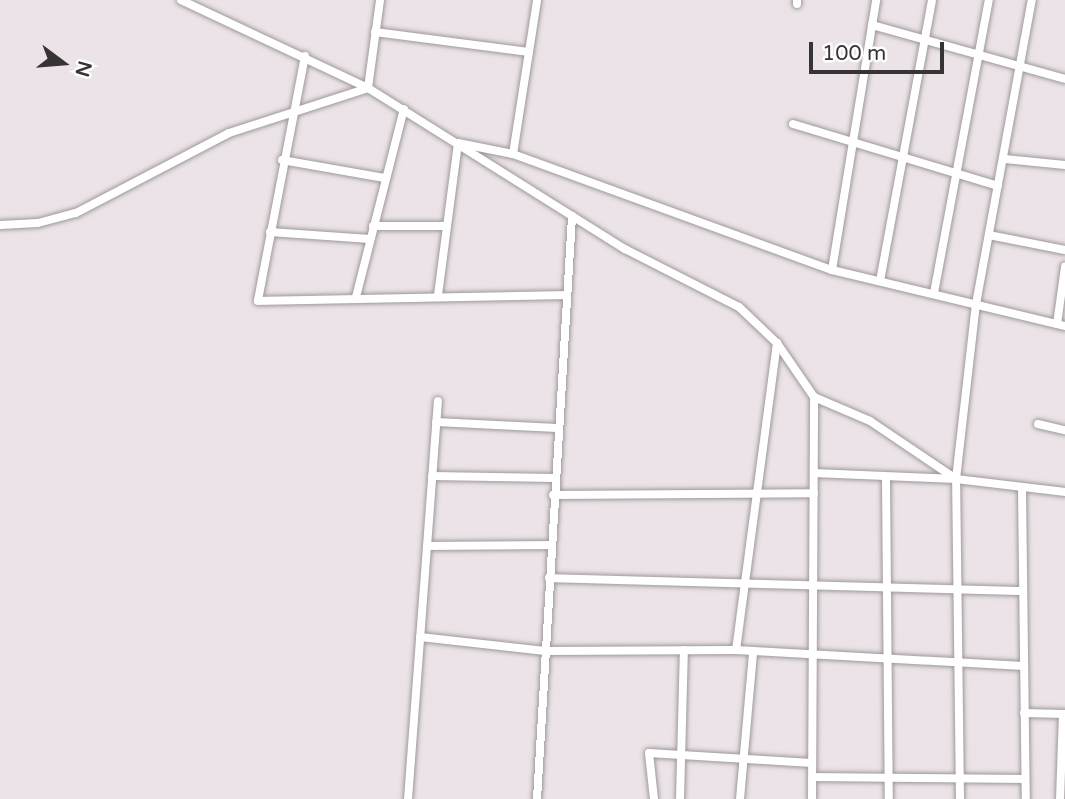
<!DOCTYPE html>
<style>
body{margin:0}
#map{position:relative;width:1065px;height:799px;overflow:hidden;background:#ebe3e7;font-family:"Varela Round",sans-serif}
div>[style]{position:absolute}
.roads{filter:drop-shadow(0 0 2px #9f989b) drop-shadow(0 0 2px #9f989b)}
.street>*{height:8px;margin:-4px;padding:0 4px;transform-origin:4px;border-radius:4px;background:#fff}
span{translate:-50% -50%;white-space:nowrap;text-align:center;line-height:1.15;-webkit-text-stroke:5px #fff;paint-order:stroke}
.north{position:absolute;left:28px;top:28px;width:70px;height:70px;-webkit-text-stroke:5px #fff;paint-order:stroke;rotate:106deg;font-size:19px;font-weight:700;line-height:28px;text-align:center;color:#373436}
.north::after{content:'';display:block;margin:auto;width:24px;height:32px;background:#373436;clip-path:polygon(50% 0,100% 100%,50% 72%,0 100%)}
.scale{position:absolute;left:809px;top:42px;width:135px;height:32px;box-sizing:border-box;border:4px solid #373436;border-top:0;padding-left:9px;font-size:21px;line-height:24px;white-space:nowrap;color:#373436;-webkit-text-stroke:5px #fff;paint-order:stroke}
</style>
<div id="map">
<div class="roads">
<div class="street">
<div style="left:181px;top:0;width:207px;rotate:25.2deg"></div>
<div style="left:368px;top:88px;width:303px;rotate:32.1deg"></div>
<div style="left:625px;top:249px;width:128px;rotate:27deg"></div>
<div style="left:739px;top:307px;width:52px;rotate:43.5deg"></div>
<div style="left:777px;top:343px;width:65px;rotate:55.6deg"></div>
<div style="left:814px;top:397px;width:61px;rotate:23.2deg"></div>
<div style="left:870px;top:421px;width:104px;rotate:34deg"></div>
<div style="left:797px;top:4px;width:4px;rotate:-90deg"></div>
<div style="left:872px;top:25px;width:200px;rotate:15.6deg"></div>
<div style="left:375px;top:32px;width:155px;rotate:7.4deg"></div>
<div style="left:305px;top:56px;width:249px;rotate:100.9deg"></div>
<div style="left:258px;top:301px;width:307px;rotate:-1.1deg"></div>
<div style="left:793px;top:124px;width:214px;rotate:16.8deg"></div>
<div style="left:513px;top:154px;width:156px;rotate:-81.1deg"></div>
<div style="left:1005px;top:159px;width:60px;rotate:5.7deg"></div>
<div style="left:282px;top:160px;width:104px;rotate:10deg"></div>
<div style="left:0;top:225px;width:38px;rotate:-3deg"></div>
<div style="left:38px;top:223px;width:39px;rotate:-15deg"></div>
<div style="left:76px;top:213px;width:173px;rotate:-27.6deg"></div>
<div style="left:229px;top:133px;width:146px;rotate:-17.9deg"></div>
<div style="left:368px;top:88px;width:89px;rotate:-82.2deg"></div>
<div style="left:373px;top:226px;width:73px"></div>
<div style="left:270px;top:232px;width:100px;rotate:4deg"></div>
<div style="left:989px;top:235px;width:77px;rotate:11.2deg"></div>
<div style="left:832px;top:270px;width:274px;rotate:-80.7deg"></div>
<div style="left:880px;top:281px;width:286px;rotate:-79.5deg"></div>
<div style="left:934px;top:293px;width:298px;rotate:-79.4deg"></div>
<div style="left:438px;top:295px;width:153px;rotate:-82.5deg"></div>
<div style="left:458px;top:143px;width:56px;rotate:11.3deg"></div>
<div style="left:513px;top:154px;width:339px;rotate:20deg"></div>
<div style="left:832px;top:270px;width:240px;rotate:13.5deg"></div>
<div style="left:356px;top:297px;width:194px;rotate:-75.7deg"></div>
<div style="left:1057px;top:324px;width:58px;rotate:-82deg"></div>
<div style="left:436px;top:422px;width:121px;rotate:2.8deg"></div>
<div style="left:1038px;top:424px;width:28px;rotate:13deg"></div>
<div style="left:814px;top:473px;width:142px;rotate:2.4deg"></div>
<div style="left:956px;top:479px;width:110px;rotate:6.8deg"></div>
<div style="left:432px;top:476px;width:122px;rotate:0.9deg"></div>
<div style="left:886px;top:480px;width:319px;rotate:89.5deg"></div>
<div style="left:1022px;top:489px;width:310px;rotate:89.3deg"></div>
<div style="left:553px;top:495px;width:261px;rotate:-0.4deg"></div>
<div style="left:427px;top:546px;width:124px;rotate:-0.5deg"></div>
<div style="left:549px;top:578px;width:474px;rotate:1.6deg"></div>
<div style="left:420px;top:637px;width:126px;rotate:6.4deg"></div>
<div style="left:545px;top:651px;width:191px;rotate:-0.3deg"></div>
<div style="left:736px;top:650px;width:288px;rotate:3.2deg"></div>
<div style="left:736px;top:650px;width:310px;rotate:-82.4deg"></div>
<div style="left:1024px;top:713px;width:41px;rotate:1.4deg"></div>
<div style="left:812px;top:777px;width:213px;rotate:0.5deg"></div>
<div style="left:408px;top:799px;width:399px;rotate:-85.7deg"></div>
<div style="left:537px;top:799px;width:584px;rotate:-86.56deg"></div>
<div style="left:654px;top:799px;width:46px;rotate:-96.2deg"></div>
<div style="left:649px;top:753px;width:163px;rotate:3.5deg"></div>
<div style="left:680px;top:799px;width:149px;rotate:-88.5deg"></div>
<div style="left:740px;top:799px;width:148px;rotate:-84.9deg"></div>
<div style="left:812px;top:799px;width:402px;rotate:-89.7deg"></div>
<div style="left:960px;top:799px;width:320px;rotate:-90.7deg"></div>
<div style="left:956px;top:479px;width:176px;rotate:-83.5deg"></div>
<div style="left:976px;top:304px;width:309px;rotate:-79.6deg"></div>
<div style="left:1060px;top:799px;width:85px;rotate:-88deg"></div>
</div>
</div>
<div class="north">N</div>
<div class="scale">100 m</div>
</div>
